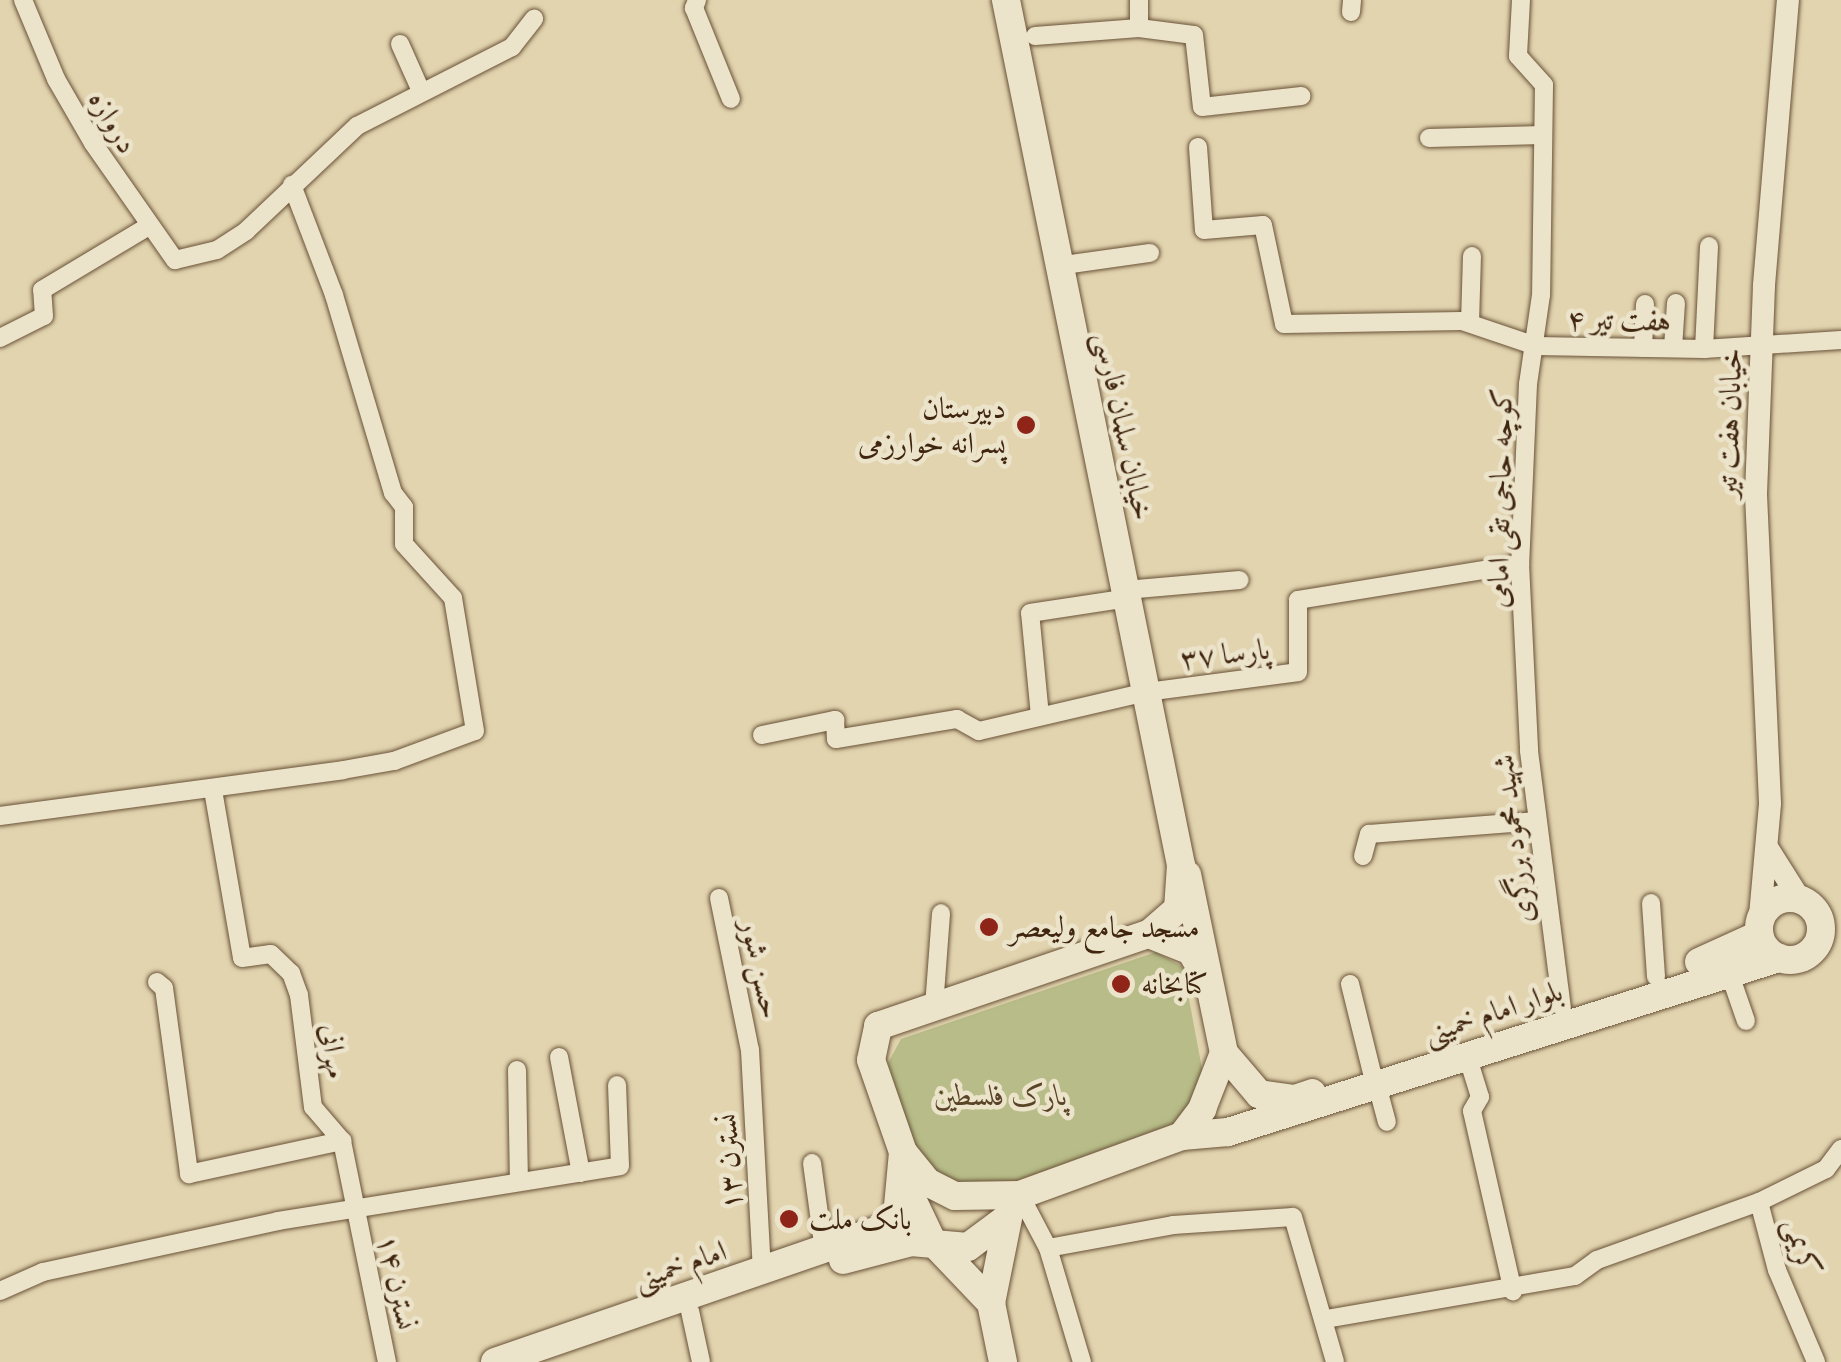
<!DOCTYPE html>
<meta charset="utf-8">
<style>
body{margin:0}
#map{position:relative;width:1841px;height:1362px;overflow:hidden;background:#e2d4af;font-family:"IM FELL Great Primer",Amiri,serif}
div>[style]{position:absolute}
.green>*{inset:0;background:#b7bc88}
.roads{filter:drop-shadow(0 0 2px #695237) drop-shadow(0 0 2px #695237)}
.minor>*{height:18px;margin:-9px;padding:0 9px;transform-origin:9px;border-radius:9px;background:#ece3cb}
.tertiary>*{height:22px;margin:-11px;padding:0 11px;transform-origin:11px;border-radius:11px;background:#ece3cb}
.secondary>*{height:28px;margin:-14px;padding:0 14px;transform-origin:14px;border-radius:14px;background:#ece3cb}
.secondary>.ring{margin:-14px;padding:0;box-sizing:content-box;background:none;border:28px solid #ece3cb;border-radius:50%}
.dots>*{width:28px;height:28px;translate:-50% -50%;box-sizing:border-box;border:5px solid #ece3cb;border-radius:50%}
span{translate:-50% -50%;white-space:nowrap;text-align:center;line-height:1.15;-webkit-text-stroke:9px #ece3cb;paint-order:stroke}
.street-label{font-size:30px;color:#41260f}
.poi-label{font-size:30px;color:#41260f}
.right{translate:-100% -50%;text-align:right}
.left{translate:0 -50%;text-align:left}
.park-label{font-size:30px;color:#594427;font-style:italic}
</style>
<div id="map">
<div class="green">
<div style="clip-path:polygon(1156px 952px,1183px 967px,1203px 1074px,1181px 1121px,1011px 1183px,955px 1189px,922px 1175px,888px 1063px,901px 1039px)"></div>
</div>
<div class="roads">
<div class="minor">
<div style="left:23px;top:0;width:86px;rotate:67.3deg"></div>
<div style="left:56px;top:79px;width:74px;rotate:60deg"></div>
<div style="left:93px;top:143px;width:143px;rotate:55deg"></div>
<div style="left:175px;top:260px;width:43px;rotate:-13.4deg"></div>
<div style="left:217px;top:250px;width:35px;rotate:-33deg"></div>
<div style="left:246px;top:231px;width:153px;rotate:-43.4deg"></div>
<div style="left:357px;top:126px;width:174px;rotate:-27deg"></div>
<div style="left:512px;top:47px;width:36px;rotate:-52deg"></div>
<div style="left:697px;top:0;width:9px;rotate:111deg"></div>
<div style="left:694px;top:8px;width:98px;rotate:67.9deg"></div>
<div style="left:1521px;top:0;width:56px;rotate:93.1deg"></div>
<div style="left:1518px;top:56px;width:39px;rotate:48deg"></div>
<div style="left:1544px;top:85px;width:210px;rotate:90.8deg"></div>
<div style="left:1541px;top:295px;width:90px;rotate:98.3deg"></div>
<div style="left:1528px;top:384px;width:180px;rotate:92.5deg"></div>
<div style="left:1520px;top:564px;width:187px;rotate:87.2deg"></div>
<div style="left:1529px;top:751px;width:259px;rotate:82.7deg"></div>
<div style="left:1351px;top:12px;width:12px;rotate:-85deg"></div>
<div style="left:1139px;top:28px;width:28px;rotate:-90deg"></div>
<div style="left:1035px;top:36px;width:104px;rotate:-4.4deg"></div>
<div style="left:1139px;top:28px;width:55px;rotate:7.3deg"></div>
<div style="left:1194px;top:35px;width:72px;rotate:83.7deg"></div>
<div style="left:1202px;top:107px;width:100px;rotate:-6.3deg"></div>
<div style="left:400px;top:44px;width:51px;rotate:65.9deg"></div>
<div style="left:1429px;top:138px;width:114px;rotate:-1.5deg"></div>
<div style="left:1198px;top:147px;width:83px;rotate:85.9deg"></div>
<div style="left:1204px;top:230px;width:59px;rotate:-4.8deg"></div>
<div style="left:1263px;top:225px;width:101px;rotate:78deg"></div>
<div style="left:1284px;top:324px;width:178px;rotate:-1deg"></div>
<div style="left:1462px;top:321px;width:78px;rotate:18.7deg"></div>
<div style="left:1536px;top:346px;width:168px;rotate:1deg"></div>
<div style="left:1704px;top:349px;width:137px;rotate:-3.8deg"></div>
<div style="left:1057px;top:266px;width:94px;rotate:-8deg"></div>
<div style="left:1470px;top:323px;width:67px;rotate:-88.3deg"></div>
<div style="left:0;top:338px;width:49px;rotate:-26.6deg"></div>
<div style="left:44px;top:316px;width:26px;rotate:-94deg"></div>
<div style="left:42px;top:290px;width:125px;rotate:-30.9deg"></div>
<div style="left:1643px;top:348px;width:44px;rotate:-87.4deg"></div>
<div style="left:1673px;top:348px;width:45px;rotate:-86.2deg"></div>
<div style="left:1704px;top:349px;width:103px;rotate:-87.2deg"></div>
<div style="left:1126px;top:590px;width:114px;rotate:-5deg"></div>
<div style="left:1040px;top:716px;width:103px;rotate:-95.5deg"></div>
<div style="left:1030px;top:613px;width:99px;rotate:-8.7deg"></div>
<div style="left:762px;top:735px;width:75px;rotate:-11.6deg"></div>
<div style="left:835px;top:720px;width:19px;rotate:87deg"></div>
<div style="left:836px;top:739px;width:123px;rotate:-9.4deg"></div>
<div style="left:957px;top:719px;width:25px;rotate:29deg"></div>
<div style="left:979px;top:731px;width:172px;rotate:-13.1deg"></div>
<div style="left:1147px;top:692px;width:152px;rotate:-7.5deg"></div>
<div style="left:1298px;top:672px;width:72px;rotate:-90deg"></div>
<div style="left:1298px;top:600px;width:225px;rotate:-9.2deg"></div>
<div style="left:213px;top:790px;width:170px;rotate:80.2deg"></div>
<div style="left:242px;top:958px;width:29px;rotate:-8deg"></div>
<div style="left:271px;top:954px;width:28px;rotate:44deg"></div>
<div style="left:291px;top:973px;width:23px;rotate:70deg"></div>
<div style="left:299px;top:995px;width:113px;rotate:82.9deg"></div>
<div style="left:313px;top:1107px;width:45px;rotate:49.5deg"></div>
<div style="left:342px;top:1141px;width:226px;rotate:78.5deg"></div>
<div style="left:0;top:816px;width:346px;rotate:-7.6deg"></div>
<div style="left:343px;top:770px;width:52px;rotate:-10deg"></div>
<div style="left:394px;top:761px;width:86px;rotate:-20.3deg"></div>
<div style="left:475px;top:731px;width:135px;rotate:-99.4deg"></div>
<div style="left:453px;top:598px;width:73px;rotate:-132.2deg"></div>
<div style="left:404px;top:544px;width:37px;rotate:-90deg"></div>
<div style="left:404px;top:507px;width:18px;rotate:-128deg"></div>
<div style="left:393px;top:493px;width:207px;rotate:-106.6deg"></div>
<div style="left:334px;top:295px;width:118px;rotate:-110.9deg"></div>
<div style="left:1363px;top:856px;width:23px;rotate:-75deg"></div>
<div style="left:1369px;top:834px;width:169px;rotate:-4.4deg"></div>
<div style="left:719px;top:898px;width:155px;rotate:78.5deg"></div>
<div style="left:750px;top:1050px;width:221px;rotate:86.9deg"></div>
<div style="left:1651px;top:903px;width:74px;rotate:86.1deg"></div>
<div style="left:1728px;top:969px;width:55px;rotate:70.9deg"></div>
<div style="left:157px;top:982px;width:9px;rotate:41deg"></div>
<div style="left:164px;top:988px;width:188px;rotate:82.3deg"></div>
<div style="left:189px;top:1174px;width:157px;rotate:-12.2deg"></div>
<div style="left:1350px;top:984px;width:92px;rotate:76.1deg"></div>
<div style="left:934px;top:1007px;width:94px;rotate:-85.7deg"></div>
<div style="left:1467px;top:1055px;width:44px;rotate:72.8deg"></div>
<div style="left:1480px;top:1097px;width:16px;rotate:120deg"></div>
<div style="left:1472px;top:1111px;width:185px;rotate:77.2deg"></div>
<div style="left:559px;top:1057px;width:118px;rotate:79.3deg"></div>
<div style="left:517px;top:1070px;width:112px;rotate:89deg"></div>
<div style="left:1377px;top:1085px;width:38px;rotate:75deg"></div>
<div style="left:812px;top:1163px;width:89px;rotate:82.2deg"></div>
<div style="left:1020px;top:1195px;width:60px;rotate:62.2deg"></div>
<div style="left:1048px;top:1248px;width:119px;rotate:73.4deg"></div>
<div style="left:1759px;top:1202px;width:70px;rotate:75.2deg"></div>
<div style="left:1777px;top:1270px;width:100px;rotate:67deg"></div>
<div style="left:1048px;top:1248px;width:127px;rotate:-10.4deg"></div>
<div style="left:1173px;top:1225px;width:120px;rotate:-3.8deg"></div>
<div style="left:1293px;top:1217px;width:151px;rotate:73.8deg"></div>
<div style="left:0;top:1291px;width:47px;rotate:-23.8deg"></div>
<div style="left:43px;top:1272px;width:240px;rotate:-12.2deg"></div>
<div style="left:278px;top:1221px;width:346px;rotate:-9.1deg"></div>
<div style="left:620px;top:1166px;width:81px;rotate:-92.1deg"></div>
<div style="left:690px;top:1311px;width:52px;rotate:77.8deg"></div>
<div style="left:1326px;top:1319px;width:253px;rotate:-9.8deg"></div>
<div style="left:1575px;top:1276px;width:27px;rotate:-36deg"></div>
<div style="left:1597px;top:1260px;width:172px;rotate:-19.7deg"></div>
<div style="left:1759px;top:1202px;width:75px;rotate:-26.2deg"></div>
<div style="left:1826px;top:1169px;width:25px;rotate:-53deg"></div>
</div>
<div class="tertiary">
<div style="left:1768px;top:849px;width:62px;rotate:57.6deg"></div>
<div style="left:1760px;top:916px;width:113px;rotate:-84.9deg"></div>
<div style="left:1770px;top:803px;width:309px;rotate:-92.6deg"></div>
<div style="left:1756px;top:494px;width:209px;rotate:-87.8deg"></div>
<div style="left:1764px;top:285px;width:286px;rotate:-85.2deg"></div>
</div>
<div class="secondary">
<div class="ring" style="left:1759px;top:898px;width:34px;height:34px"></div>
<div style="left:1149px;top:934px;width:45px;rotate:22deg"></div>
<div style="left:1191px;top:951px;width:28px;rotate:60deg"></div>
<div style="left:1699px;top:962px;width:63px;rotate:-24.5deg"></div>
<div style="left:1224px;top:1053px;width:54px;rotate:49.5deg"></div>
<div style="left:1259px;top:1094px;width:36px;rotate:8deg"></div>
<div style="left:1295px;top:1099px;width:18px;rotate:-19deg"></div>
<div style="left:1182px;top:1136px;width:34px;rotate:-53deg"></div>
<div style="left:1202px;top:1109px;width:60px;rotate:-68.6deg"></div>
<div style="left:1224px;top:1053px;width:182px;rotate:-101.7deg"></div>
<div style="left:903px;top:1152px;width:38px;rotate:51deg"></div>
<div style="left:927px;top:1182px;width:31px;rotate:27deg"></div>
<div style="left:955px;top:1196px;width:65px;rotate:-0.9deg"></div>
<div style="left:1020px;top:1195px;width:172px;rotate:-20deg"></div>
<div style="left:1182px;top:1136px;width:46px;rotate:-5deg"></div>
<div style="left:1228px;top:1132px;width:578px;rotate:-17.53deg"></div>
<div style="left:904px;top:1182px;width:65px;rotate:64.6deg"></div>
<div style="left:932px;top:1241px;width:86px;rotate:46.4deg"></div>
<div style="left:843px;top:1260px;width:70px;rotate:-14.8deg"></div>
<div style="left:911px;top:1242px;width:57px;rotate:5deg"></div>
<div style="left:968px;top:1247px;width:49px;rotate:-36.6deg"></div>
<div style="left:495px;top:1362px;width:414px;rotate:-19deg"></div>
<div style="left:886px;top:1227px;width:15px;rotate:-42deg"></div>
<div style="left:897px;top:1217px;width:65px;rotate:-84.7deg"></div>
<div style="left:903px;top:1152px;width:97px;rotate:-109.2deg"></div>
<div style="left:871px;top:1060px;width:35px;rotate:-78deg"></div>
<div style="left:878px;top:1026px;width:286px;rotate:-18.8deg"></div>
<div style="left:1149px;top:934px;width:38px;rotate:-41deg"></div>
<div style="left:1178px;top:909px;width:44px;rotate:-86.1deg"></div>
<div style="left:1181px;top:865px;width:883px;rotate:-101.44deg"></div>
<div style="left:1003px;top:1362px;width:60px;rotate:-101.5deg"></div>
<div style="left:991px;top:1303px;width:91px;rotate:-78.6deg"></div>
</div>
</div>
<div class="dots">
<div style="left:1026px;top:425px;background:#8f2418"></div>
<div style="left:989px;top:927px;background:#8f2418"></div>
<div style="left:1121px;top:984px;background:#8f2418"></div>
<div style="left:789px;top:1219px;background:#8f2418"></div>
</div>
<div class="street-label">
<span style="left:113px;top:122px;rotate:59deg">دروازه</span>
<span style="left:1619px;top:320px;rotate:1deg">هفت تیر ۴</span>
<span style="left:1729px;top:423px;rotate:-88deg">خیابان هفت تیر</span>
<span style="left:1124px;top:426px;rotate:78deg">خیابان سلمان فارسی</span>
<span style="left:1500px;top:498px;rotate:-89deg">کوچه حاجی تقی امامی</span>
<span style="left:1225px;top:654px;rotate:-7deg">پارسا ۳۷</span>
<span style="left:1513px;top:839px;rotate:-97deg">شهید محمود برزگری</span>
<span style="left:761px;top:969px;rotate:78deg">حسن شور</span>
<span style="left:1493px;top:1012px;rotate:-18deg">بلوار امام خمینی</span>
<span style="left:334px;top:1051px;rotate:83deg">مهرانی</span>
<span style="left:729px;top:1162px;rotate:-93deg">نسترن ۱۳</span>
<span style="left:1802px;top:1247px;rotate:74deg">کریمی</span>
<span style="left:680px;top:1265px;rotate:-19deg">امام خمینی</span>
<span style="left:397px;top:1282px;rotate:78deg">نسترن ۱۴</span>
</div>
<div class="poi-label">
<span class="right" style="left:1006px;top:425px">دبیرستان<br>پسرانه خوارزمی</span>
<span class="left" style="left:1009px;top:927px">مسجد جامع ولیعصر</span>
<span class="left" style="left:1141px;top:984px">کتابخانه</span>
<span class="left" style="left:809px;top:1219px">بانک ملت</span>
</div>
<div class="park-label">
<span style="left:1001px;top:1095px">پارک فلسطین</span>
</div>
</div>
